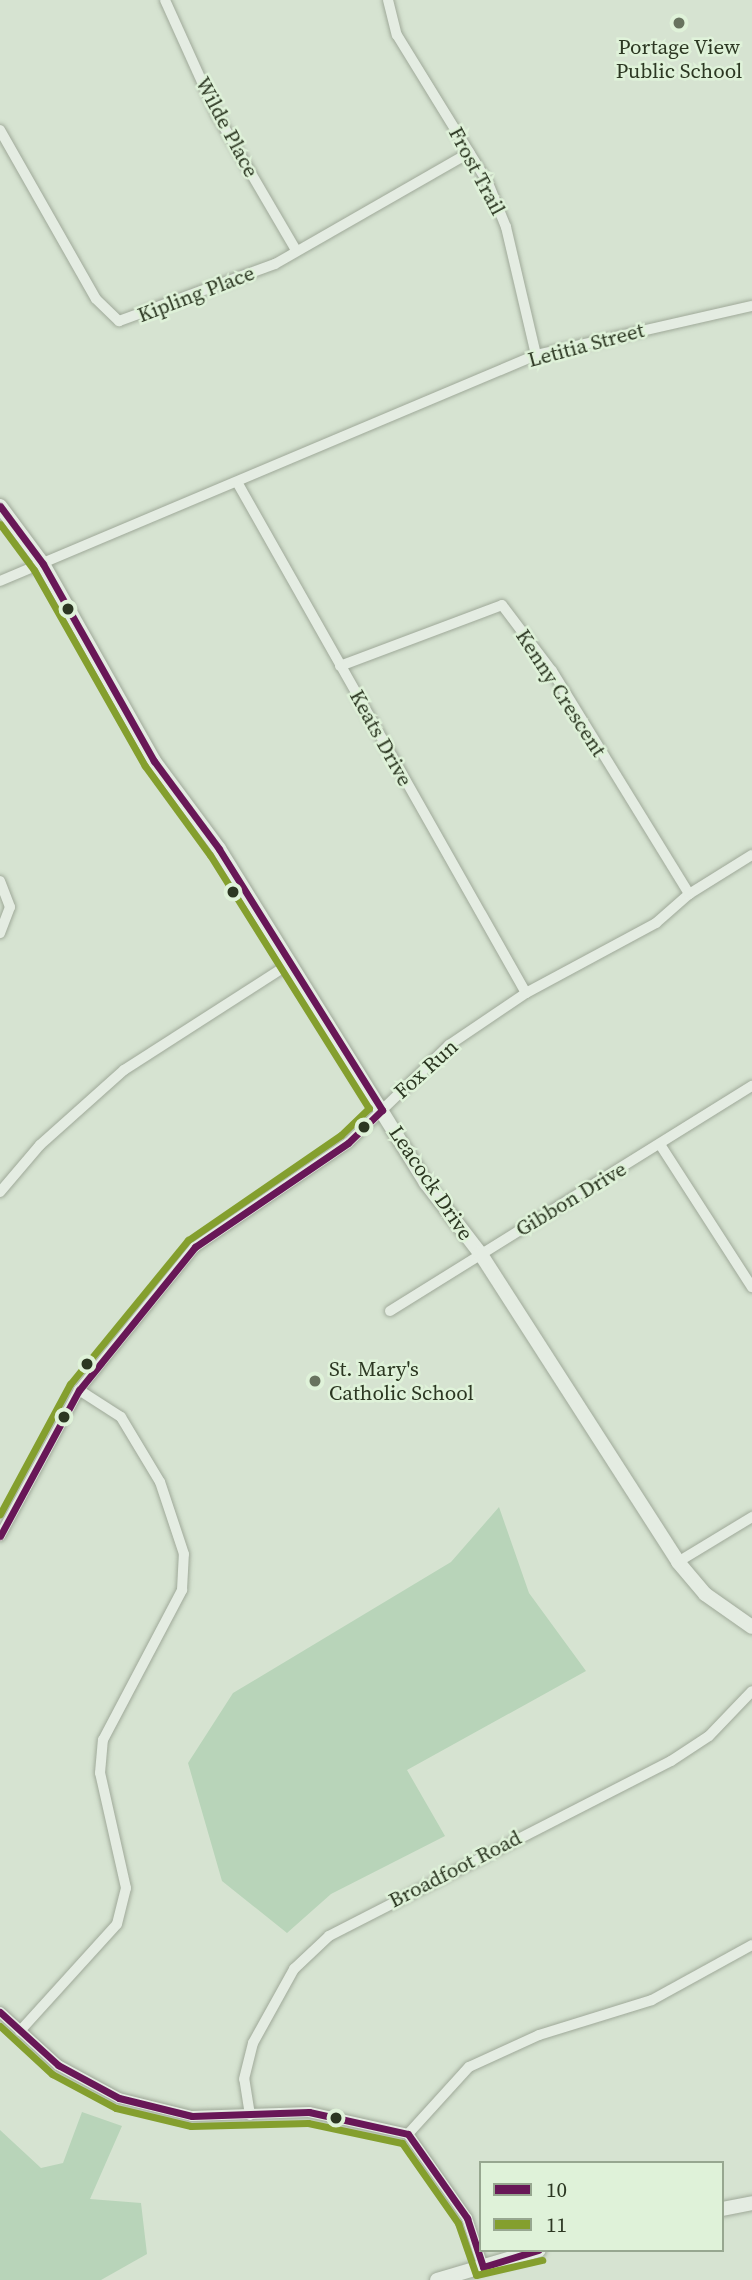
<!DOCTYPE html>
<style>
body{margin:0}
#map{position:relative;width:752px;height:2280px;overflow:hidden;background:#d6e3d1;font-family:"Source Serif 4",serif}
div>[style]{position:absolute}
.green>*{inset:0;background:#b8d4b9}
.roads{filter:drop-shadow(0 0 2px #9fa999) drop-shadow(0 0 2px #9fa999)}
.minor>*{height:10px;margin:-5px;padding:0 5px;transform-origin:5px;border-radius:5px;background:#e4ece2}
.tertiary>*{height:14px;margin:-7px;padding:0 7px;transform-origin:7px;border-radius:7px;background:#e4ece2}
.bus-1>*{height:7px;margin:-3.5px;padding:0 3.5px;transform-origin:3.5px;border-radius:3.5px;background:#681757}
.bus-2>*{height:7px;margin:-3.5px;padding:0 3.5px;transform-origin:3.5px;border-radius:3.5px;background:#849f2e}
.dots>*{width:19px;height:19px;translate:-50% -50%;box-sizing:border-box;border:4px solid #dff2d9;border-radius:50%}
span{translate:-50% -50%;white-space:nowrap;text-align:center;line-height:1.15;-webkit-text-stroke:5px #dff2d9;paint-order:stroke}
.poi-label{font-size:21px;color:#2c3722}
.left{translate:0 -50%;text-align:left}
.street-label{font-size:21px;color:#2c3722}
.legend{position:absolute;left:479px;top:2161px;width:245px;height:91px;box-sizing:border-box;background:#dff2d9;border:2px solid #97a790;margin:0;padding:9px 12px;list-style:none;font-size:21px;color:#2c3722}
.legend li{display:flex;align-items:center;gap:14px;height:35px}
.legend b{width:35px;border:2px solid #97a790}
</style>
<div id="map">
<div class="green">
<div style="clip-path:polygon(499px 1507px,529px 1593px,586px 1671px,407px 1770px,445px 1836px,331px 1894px,287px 1933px,222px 1881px,188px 1763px,233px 1693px,451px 1562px)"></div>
<div style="clip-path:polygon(82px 2112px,122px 2126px,90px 2199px,141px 2203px,147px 2254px,101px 2280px,0 2280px,0 2130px,41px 2168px,63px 2163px)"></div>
</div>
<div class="roads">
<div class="minor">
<div style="left:165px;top:0;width:126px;rotate:65.7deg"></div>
<div style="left:217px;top:115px;width:156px;rotate:59.7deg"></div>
<div style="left:388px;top:0;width:36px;rotate:76deg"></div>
<div style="left:397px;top:35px;width:174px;rotate:58.4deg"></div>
<div style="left:488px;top:183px;width:48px;rotate:67.8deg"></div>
<div style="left:506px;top:227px;width:131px;rotate:76.8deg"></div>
<div style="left:0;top:130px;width:194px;rotate:60.4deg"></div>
<div style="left:96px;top:299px;width:32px;rotate:44deg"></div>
<div style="left:119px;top:321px;width:166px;rotate:-20.1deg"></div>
<div style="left:275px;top:264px;width:224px;rotate:-29.8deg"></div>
<div style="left:237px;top:482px;width:587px;rotate:60.51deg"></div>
<div style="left:0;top:581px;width:582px;rotate:-22.86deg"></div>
<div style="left:536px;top:355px;width:221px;rotate:-12.8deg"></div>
<div style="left:340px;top:666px;width:173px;rotate:-20.6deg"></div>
<div style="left:502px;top:605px;width:83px;rotate:52.9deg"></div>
<div style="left:552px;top:671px;width:262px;rotate:58.4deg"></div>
<div style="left:0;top:881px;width:28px;rotate:69deg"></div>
<div style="left:10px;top:907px;width:28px;rotate:111deg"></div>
<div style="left:661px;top:1146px;width:168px;rotate:57.2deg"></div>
<div style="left:0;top:1192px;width:62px;rotate:-49.6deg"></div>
<div style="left:40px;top:1145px;width:113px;rotate:-41.8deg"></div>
<div style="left:124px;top:1070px;width:196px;rotate:-32.7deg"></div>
<div style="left:390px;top:1311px;width:426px;rotate:-31.9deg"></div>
<div style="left:0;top:1536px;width:166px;rotate:-61.6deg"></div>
<div style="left:79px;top:1390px;width:184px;rotate:-51deg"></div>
<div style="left:195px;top:1247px;width:185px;rotate:-34.2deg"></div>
<div style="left:348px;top:1143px;width:141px;rotate:-44.1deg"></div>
<div style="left:449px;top:1045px;width:93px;rotate:-34deg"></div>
<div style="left:526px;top:993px;width:148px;rotate:-28.3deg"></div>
<div style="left:656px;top:923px;width:44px;rotate:-41.3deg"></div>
<div style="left:689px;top:894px;width:74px;rotate:-31.8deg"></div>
<div style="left:678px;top:1562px;width:87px;rotate:-31.3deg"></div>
<div style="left:0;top:2012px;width:79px;rotate:42.4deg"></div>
<div style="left:58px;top:2065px;width:69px;rotate:28.4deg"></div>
<div style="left:119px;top:2098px;width:75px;rotate:13.9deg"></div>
<div style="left:192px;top:2116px;width:117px;rotate:-2deg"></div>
<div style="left:309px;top:2112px;width:101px;rotate:12.5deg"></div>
<div style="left:408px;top:2134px;width:103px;rotate:54.9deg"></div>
<div style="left:467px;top:2218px;width:52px;rotate:71.9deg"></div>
<div style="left:20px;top:2031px;width:144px;rotate:-47.8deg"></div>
<div style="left:117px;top:1924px;width:37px;rotate:-76deg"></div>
<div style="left:126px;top:1888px;width:118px;rotate:-102.7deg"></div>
<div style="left:100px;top:1773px;width:33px;rotate:-85deg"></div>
<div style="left:103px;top:1740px;width:170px;rotate:-62.2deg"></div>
<div style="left:182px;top:1590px;width:36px;rotate:-87deg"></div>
<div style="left:184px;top:1554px;width:76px;rotate:-108.4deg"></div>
<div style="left:160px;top:1482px;width:76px;rotate:-121deg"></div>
<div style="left:121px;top:1417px;width:50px;rotate:-147.3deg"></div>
<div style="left:250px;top:2115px;width:36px;rotate:-99deg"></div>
<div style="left:244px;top:2079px;width:37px;rotate:-76deg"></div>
<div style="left:253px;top:2043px;width:85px;rotate:-61deg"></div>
<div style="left:294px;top:1969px;width:48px;rotate:-43.3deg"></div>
<div style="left:329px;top:1936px;width:384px;rotate:-27.1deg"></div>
<div style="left:671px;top:1761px;width:45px;rotate:-33.3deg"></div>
<div style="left:709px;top:1736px;width:62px;rotate:-46.3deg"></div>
<div style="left:408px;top:2134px;width:91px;rotate:-47.7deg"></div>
<div style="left:469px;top:2067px;width:77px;rotate:-24.6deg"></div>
<div style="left:539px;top:2035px;width:118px;rotate:-17.2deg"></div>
<div style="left:652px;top:2000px;width:114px;rotate:-28.8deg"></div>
</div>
<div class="tertiary">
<div style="left:0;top:506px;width:72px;rotate:53.4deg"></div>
<div style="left:43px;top:564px;width:226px;rotate:60.6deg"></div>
<div style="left:154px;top:761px;width:109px;rotate:53.5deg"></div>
<div style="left:219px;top:849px;width:393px;rotate:58.2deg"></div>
<div style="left:426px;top:1183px;width:88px;rotate:52.4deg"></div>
<div style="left:480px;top:1253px;width:367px;rotate:57.3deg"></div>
<div style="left:678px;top:1562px;width:42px;rotate:49.8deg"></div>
<div style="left:705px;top:1594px;width:57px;rotate:35.1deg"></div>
<div style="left:722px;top:2209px;width:31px;rotate:-11deg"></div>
<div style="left:437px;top:2280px;width:106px;rotate:-16.4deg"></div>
</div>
</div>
<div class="bus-1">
<div style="left:0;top:506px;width:72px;rotate:53.4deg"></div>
<div style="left:43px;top:564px;width:226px;rotate:60.6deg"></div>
<div style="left:154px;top:761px;width:109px;rotate:53.5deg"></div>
<div style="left:219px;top:849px;width:308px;rotate:58deg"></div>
<div style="left:382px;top:1110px;width:47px;rotate:135.9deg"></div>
<div style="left:348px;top:1143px;width:185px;rotate:145.8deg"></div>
<div style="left:195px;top:1247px;width:184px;rotate:129deg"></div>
<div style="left:79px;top:1390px;width:166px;rotate:118.4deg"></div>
<div style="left:0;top:2012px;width:79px;rotate:42.4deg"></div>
<div style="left:58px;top:2065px;width:69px;rotate:28.4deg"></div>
<div style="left:119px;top:2098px;width:75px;rotate:13.9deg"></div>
<div style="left:192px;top:2116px;width:117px;rotate:-2deg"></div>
<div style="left:309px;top:2112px;width:101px;rotate:12.5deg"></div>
<div style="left:408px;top:2134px;width:103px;rotate:54.9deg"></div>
<div style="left:467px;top:2218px;width:52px;rotate:71.9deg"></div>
<div style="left:483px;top:2267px;width:58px;rotate:-17.2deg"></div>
</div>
<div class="bus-2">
<div style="left:0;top:524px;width:57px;rotate:53.5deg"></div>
<div style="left:34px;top:570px;width:225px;rotate:60.5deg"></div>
<div style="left:145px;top:766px;width:110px;rotate:53.9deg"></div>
<div style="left:210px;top:855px;width:299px;rotate:57.9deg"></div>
<div style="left:369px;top:1108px;width:39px;rotate:136deg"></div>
<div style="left:341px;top:1135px;width:186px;rotate:145.5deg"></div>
<div style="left:188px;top:1240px;width:186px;rotate:129.3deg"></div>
<div style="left:70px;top:1384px;width:148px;rotate:118.3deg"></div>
<div style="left:0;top:2026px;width:71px;rotate:42.7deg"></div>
<div style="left:52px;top:2074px;width:72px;rotate:28deg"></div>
<div style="left:116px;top:2108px;width:77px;rotate:13.5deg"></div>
<div style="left:191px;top:2126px;width:117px;rotate:-1.5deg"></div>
<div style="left:308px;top:2123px;width:96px;rotate:12deg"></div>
<div style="left:402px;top:2143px;width:98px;rotate:55deg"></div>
<div style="left:458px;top:2223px;width:55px;rotate:70.9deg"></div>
<div style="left:476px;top:2275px;width:68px;rotate:-12.8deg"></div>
</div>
<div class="dots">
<div style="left:679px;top:23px;background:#68735f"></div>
<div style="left:68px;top:609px;background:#2c3722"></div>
<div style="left:233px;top:892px;background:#2c3722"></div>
<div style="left:364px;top:1127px;background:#2c3722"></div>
<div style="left:87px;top:1364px;background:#2c3722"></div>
<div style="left:315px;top:1381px;background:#68735f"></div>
<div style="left:64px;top:1417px;background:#2c3722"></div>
<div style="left:336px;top:2118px;background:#2c3722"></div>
</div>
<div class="poi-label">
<span style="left:679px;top:59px">Portage View<br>Public School</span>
<span class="left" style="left:329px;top:1381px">St. Mary's<br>Catholic School</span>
</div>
<div class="street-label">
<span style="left:227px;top:127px;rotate:62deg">Wilde Place</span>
<span style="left:477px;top:171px;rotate:62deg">Frost Trail</span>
<span style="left:196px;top:294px;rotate:-21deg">Kipling Place</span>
<span style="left:586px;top:345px;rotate:-15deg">Letitia Street</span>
<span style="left:561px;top:693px;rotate:57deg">Kenny Crescent</span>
<span style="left:381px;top:738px;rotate:61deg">Keats Drive</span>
<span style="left:426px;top:1069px;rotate:-42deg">Fox Run</span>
<span style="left:431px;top:1183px;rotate:56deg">Leacock Drive</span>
<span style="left:571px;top:1199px;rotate:-31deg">Gibbon Drive</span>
<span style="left:455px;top:1869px;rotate:-27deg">Broadfoot Road</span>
</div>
<ul class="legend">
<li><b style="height:9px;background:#681757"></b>10</li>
<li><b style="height:9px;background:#849f2e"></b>11</li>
</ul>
</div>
